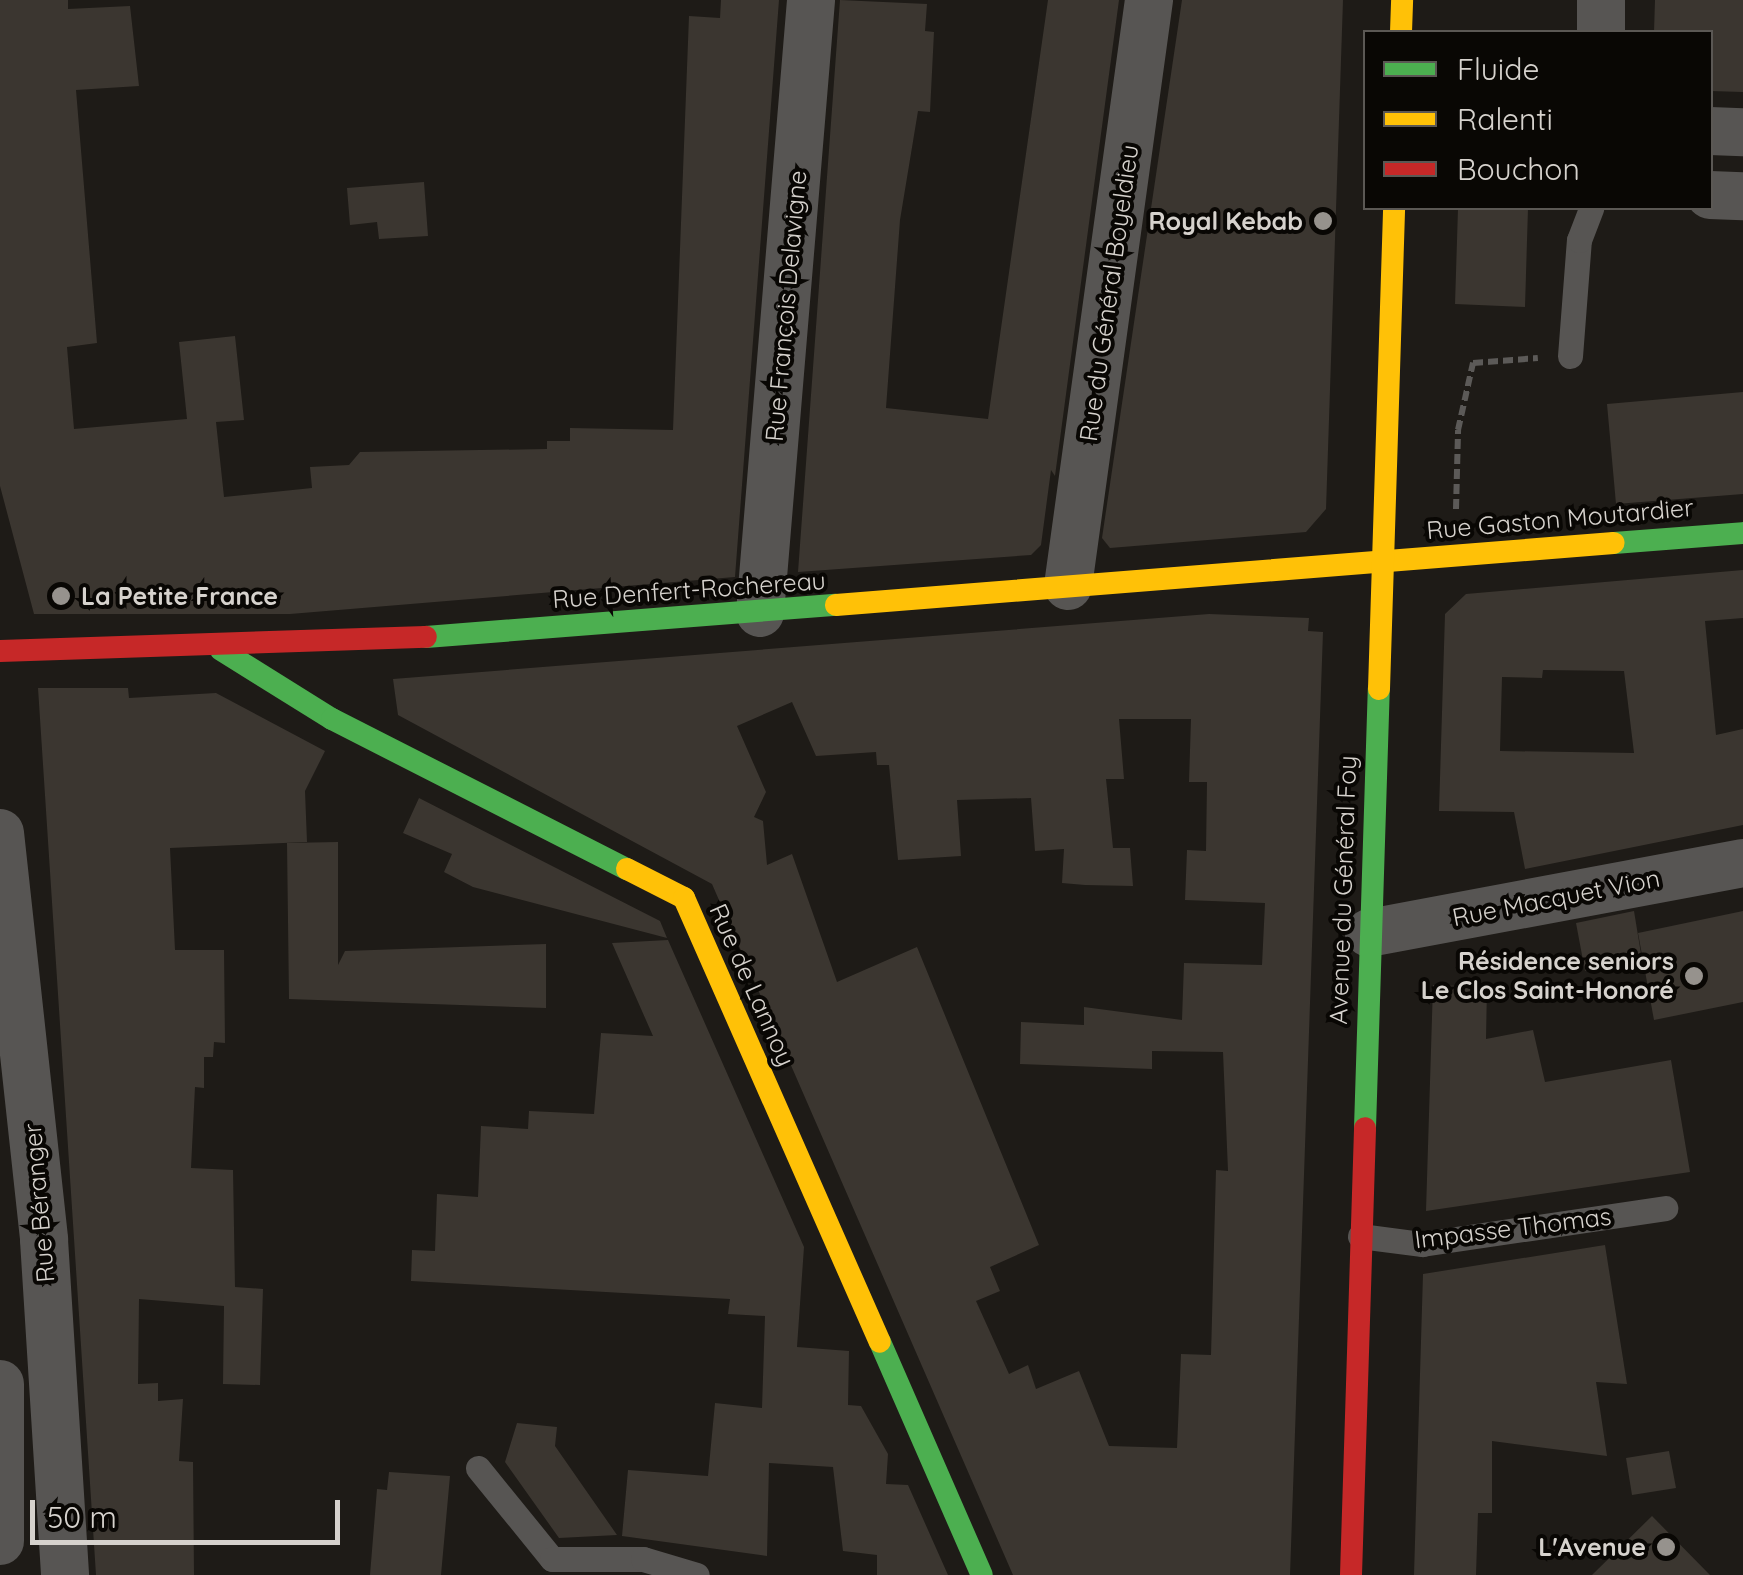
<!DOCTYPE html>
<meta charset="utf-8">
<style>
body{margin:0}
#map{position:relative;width:1743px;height:1575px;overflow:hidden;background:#1e1b17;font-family:Quicksand,sans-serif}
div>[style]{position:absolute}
.building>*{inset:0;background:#3b3630}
.path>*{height:6px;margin-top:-3px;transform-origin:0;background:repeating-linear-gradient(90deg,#5c5a58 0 10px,transparent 0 15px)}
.lane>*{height:25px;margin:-12.5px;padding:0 12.5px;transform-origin:12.5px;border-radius:12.5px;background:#575553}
.street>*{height:48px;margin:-24px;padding:0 24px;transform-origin:24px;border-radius:24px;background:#575553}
.fast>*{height:22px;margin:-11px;padding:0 11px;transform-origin:11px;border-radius:11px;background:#4caf50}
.slow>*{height:22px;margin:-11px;padding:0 11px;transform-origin:11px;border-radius:11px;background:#ffc107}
.jam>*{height:22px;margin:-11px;padding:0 11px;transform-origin:11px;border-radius:11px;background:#c62828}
.dots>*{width:28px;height:28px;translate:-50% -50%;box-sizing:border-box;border:5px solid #090704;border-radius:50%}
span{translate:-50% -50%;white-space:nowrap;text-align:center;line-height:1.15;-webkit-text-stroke:8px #090704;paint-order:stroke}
.poi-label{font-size:25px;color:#d6d2cd;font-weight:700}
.right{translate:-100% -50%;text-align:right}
.left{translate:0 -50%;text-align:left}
.street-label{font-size:25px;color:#d6d2cd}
.legend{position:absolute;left:1363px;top:30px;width:350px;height:180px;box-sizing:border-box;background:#090704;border:2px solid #5b5854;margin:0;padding:12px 18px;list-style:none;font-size:30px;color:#d6d2cd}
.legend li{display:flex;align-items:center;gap:20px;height:50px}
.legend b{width:50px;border:2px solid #5b5854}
.scale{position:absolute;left:30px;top:1500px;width:310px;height:45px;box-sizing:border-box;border:5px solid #d6d2cd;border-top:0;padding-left:12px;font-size:30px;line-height:35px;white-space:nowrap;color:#d6d2cd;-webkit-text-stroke:8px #090704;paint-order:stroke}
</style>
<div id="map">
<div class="building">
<div style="clip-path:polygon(0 0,68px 0,68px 9px,130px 6px,139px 86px,76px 90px,97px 343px,67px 347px,74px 429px,187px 419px,179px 342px,235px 336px,244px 420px,216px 422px,224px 497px,312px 488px,310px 467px,349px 465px,360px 452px,547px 449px,547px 441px,570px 441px,570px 428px,673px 430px,689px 16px,720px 18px,721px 0,779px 0,735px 577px,290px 614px,34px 614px,0 486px)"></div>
<div style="clip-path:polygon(840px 0,927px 4px,925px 31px,934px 32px,930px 112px,918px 111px,900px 220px,886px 408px,988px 419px,1048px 0,1119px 0,1055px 476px,1051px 470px,1041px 545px,1031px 555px,798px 572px)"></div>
<div style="clip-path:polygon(1182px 0,1343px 0,1326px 509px,1306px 532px,1110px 548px,1102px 538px)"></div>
<div style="clip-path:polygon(1655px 0,1743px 0,1743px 92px,1710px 91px,1710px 32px,1654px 32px)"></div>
<div style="clip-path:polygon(424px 182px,428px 236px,379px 239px,377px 222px,350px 225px,347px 188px)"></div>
<div style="clip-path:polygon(1458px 208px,1528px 208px,1525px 307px,1455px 304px)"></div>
<div style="clip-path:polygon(1743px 392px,1743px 494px,1616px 504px,1607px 404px)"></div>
<div style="clip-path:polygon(evenodd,1743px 570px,1743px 618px,1705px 621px,1716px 735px,1743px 729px,1743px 825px,1525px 869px,1514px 812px,1439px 811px,1445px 614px,1466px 594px,1743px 570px,1543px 670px,1624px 671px,1634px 753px,1500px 751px,1502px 677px,1542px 678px,1543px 670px)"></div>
<div style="clip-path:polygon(evenodd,1209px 614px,1309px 618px,1308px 631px,1323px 632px,1290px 1575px,1013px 1575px,712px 884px,398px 715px,393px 679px,1209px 614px,792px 702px,816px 756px,876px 752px,877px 765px,889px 765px,898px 860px,961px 856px,957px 800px,1031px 798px,1035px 851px,1064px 849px,1062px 883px,1085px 885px,1133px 886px,1130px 848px,1113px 848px,1106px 779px,1124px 779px,1119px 719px,1191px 719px,1189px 782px,1207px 782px,1206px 851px,1187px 850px,1185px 900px,1265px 903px,1262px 965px,1184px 963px,1182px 1020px,1084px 1007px,1084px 1025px,1021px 1022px,1020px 1064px,1152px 1069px,1152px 1051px,1223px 1052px,1228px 1171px,1216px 1170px,1211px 1355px,1181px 1354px,1177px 1448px,1109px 1446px,1079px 1371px,1036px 1389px,1028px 1365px,1009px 1374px,976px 1301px,1000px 1291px,990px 1267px,1039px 1245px,917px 947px,837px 982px,792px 854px,767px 865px,763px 821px,754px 817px,766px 792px,737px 726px,792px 702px)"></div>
<div style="clip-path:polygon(38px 688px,128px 688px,129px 698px,216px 693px,325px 751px,305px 791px,307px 842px,170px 848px,175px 950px,224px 950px,225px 1043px,214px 1042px,213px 1057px,204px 1057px,204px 1088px,195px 1087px,191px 1168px,233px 1170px,235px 1287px,263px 1289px,260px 1385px,223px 1384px,224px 1306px,139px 1299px,138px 1384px,158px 1383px,158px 1401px,183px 1399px,179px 1461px,193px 1462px,194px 1575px,96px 1575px)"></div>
<div style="clip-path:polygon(419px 798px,660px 921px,667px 938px,473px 887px,444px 872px,452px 854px,403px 833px)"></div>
<div style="clip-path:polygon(338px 842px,338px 965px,345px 951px,546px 944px,546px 1008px,289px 999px,287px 843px)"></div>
<div style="clip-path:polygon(1634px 911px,1642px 960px,1585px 971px,1576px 923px)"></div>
<div style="clip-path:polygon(1743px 911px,1743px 1002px,1654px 1020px,1638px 933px)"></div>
<div style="clip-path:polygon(668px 940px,804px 1247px,797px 1347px,849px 1351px,848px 1405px,861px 1406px,888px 1454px,886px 1484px,908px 1485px,948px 1575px,877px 1575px,877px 1555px,843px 1551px,833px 1467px,769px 1463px,767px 1556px,622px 1536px,628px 1470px,708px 1476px,715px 1403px,762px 1408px,765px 1316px,728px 1314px,730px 1299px,411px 1281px,412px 1250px,435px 1251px,437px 1194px,478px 1197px,481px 1126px,528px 1129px,529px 1111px,594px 1114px,601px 1033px,653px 1036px,612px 943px)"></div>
<div style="clip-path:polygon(1433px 985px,1487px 987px,1486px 1039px,1533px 1030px,1545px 1082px,1671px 1060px,1690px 1172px,1426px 1211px)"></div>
<div style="clip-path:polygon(1605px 1245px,1627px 1384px,1596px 1382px,1607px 1456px,1492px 1441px,1492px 1513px,1478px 1513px,1476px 1575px,1414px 1575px,1423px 1274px)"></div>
<div style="clip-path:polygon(517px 1423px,557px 1427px,555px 1446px,617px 1535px,559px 1538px,505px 1462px)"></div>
<div style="clip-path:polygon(1669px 1451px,1676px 1488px,1632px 1495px,1626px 1458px)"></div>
<div style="clip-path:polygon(389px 1472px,450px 1476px,441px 1575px,370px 1575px,377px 1489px,387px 1490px)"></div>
<div style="clip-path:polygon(1652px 1516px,1710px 1575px,1592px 1575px)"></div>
</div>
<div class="path">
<div style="left:1456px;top:509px;width:79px;rotate:-88.5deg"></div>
<div style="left:1458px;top:430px;width:69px;rotate:-77.4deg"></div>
<div style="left:1473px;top:363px;width:65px;rotate:-4.4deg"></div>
</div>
<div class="lane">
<div style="left:1570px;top:356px;width:116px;rotate:-85.6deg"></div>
<div style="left:1579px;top:240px;width:34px;rotate:-69deg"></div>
<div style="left:1360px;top:1236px;width:63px;rotate:7.4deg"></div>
<div style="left:1422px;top:1244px;width:246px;rotate:-8.4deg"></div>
<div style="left:478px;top:1468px;width:117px;rotate:50.9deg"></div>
<div style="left:552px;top:1559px;width:91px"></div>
<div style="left:643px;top:1559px;width:56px;rotate:16.5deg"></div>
</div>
<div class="street">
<div style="left:1601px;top:0;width:32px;rotate:90deg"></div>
<div style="left:1710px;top:131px;width:33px;rotate:2deg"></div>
<div style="left:1710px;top:195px;width:33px;rotate:2deg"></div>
<div style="left:1068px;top:586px;width:592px;rotate:-82.13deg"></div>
<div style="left:760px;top:613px;width:615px;rotate:-85.24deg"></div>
<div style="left:0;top:833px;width:409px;rotate:83.8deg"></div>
<div style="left:44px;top:1240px;width:336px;rotate:86.4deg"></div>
<div style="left:1369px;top:933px;width:380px;rotate:-10.6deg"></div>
<div style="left:0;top:1384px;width:157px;rotate:90deg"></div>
</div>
<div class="fast">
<div style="left:1614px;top:543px;width:129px;rotate:-4.4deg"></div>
<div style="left:426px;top:637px;width:411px;rotate:-4.5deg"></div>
<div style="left:221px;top:650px;width:131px;rotate:31.9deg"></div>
<div style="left:332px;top:719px;width:331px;rotate:27deg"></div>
<div style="left:1365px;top:1128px;width:439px;rotate:-88.2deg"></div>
<div style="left:880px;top:1342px;width:254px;rotate:66.4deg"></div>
</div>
<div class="slow">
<div style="left:1401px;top:32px;width:32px;rotate:-88deg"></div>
<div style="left:836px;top:605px;width:780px;rotate:-4.56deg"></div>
<div style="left:1379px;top:689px;width:481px;rotate:-88.2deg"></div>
<div style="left:627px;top:869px;width:64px;rotate:27deg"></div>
<div style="left:684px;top:898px;width:485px;rotate:66.2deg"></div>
</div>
<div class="jam">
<div style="left:0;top:651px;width:426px;rotate:-1.9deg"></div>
<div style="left:1351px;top:1575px;width:447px;rotate:-88.2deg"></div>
</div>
<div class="dots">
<div style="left:1323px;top:221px;background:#96928d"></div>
<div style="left:61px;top:596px;background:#96928d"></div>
<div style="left:1694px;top:976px;background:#96928d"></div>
<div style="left:1666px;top:1547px;background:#96928d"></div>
</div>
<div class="poi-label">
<span class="right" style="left:1303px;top:221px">Royal Kebab</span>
<span class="left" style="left:81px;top:596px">La Petite France</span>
<span class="right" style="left:1674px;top:976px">Résidence seniors<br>Le Clos Saint-Honoré</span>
<span class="right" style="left:1646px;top:1547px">L'Avenue</span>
</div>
<div class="street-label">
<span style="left:1109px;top:293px;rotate:-82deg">Rue du Général Boyeldieu</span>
<span style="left:786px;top:306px;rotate:-85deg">Rue François Delavigne</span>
<span style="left:1560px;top:519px;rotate:-5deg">Rue Gaston Moutardier</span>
<span style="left:689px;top:590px;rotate:-4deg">Rue Denfert-Rochereau</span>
<span style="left:1343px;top:890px;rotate:-88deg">Avenue du Général Foy</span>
<span style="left:1556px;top:898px;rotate:-11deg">Rue Macquet Vion</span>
<span style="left:752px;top:985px;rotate:66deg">Rue de Lannoy</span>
<span style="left:39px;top:1203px;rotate:-95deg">Rue Béranger</span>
<span style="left:1513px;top:1228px;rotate:-7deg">Impasse Thomas</span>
</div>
<ul class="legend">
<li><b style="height:12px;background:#4caf50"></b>Fluide</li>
<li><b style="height:12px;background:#ffc107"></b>Ralenti</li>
<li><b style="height:12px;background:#c62828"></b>Bouchon</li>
</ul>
<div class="scale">50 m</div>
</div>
